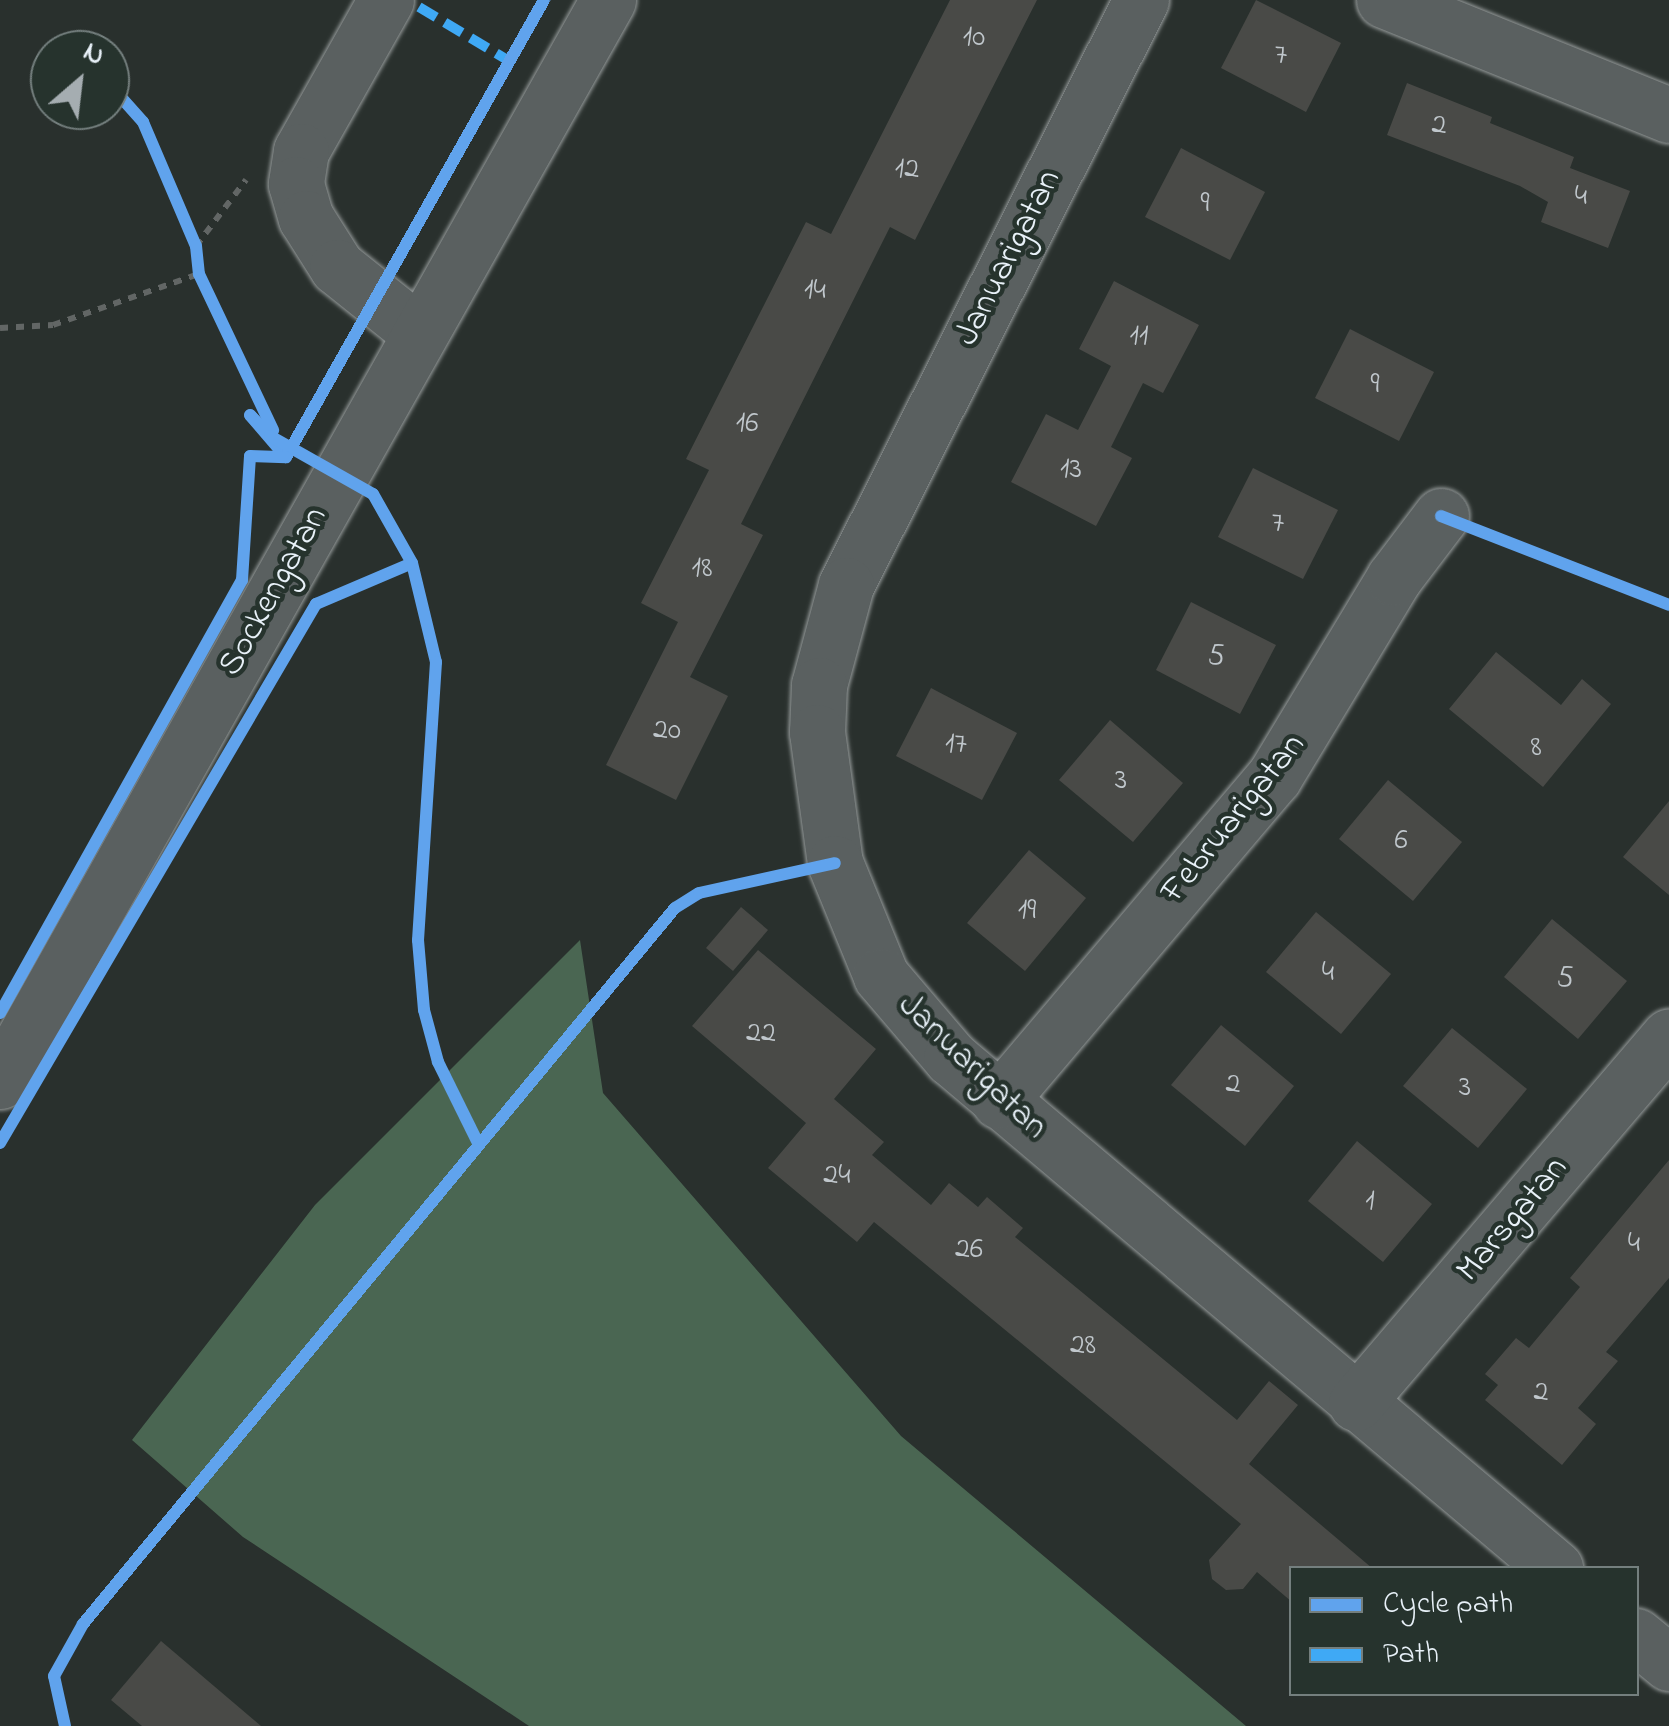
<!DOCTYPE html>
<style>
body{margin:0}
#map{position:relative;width:1669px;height:1726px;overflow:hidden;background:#29302d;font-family:"Indie Flower",sans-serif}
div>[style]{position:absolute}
.green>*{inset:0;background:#4a6652}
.building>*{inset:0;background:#494a47}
.path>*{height:6px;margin-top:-3px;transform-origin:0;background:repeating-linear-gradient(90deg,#626665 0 8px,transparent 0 16px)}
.roads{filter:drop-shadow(0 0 2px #959a9a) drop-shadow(0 0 2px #959a9a)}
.minor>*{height:55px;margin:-27.5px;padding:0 27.5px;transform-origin:27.5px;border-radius:27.5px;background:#5a6060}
.quiet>*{height:10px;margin-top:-5px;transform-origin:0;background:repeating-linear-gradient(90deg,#3fa9f5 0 20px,transparent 0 30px)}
.cycleway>*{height:12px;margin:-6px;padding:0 6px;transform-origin:6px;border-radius:6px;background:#60a3ed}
span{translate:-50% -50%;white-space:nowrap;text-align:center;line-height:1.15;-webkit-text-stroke:9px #26332d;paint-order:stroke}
.number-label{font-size:30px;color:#c0c7cc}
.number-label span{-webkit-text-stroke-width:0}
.street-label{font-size:35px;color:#e8f1f8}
.legend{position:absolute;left:1289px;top:1566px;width:350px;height:130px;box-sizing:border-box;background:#26332d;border:2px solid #747f7e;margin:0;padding:12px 18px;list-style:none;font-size:30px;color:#e8f1f8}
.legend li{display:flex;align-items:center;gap:20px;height:50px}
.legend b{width:50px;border:2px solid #747f7e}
.north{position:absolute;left:30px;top:30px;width:100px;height:100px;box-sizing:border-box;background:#26332d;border:2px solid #747f7e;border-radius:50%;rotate:28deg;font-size:28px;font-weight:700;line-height:40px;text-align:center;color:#e8f1f8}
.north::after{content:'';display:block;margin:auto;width:35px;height:45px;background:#a5adb1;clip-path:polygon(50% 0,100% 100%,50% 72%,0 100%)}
</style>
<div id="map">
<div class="green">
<div style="clip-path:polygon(580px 940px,603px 1093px,901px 1436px,1246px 1726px,529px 1726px,243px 1537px,132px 1440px,315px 1205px)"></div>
</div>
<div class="building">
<div style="clip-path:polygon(950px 0,1037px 0,915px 240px,890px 227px,741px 524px,763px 535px,690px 677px,728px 696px,676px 800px,606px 765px,678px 622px,641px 603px,709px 470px,686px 459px,806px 222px,831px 234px)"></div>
<div style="clip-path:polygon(1256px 0,1341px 43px,1306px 112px,1221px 68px)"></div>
<div style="clip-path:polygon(1407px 83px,1492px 117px,1490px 123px,1574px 157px,1570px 168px,1630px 191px,1608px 248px,1541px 222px,1548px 202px,1520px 186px,1387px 135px)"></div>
<div style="clip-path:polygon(1181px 148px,1265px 192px,1230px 260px,1145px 217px)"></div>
<div style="clip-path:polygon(1114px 281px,1199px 325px,1163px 393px,1143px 383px,1111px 447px,1132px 458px,1096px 526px,1011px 482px,1046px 414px,1078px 430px,1111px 366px,1079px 349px)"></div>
<div style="clip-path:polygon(1350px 329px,1434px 372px,1399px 441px,1315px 398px)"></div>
<div style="clip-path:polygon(1253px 468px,1338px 510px,1303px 579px,1218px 537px)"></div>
<div style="clip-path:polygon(1191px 602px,1276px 645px,1240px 714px,1156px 670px)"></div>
<div style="clip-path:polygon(1496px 652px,1561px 705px,1582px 679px,1611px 704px,1543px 787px,1449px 709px)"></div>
<div style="clip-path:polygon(931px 688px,1017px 733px,982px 800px,896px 756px)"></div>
<div style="clip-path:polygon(1110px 720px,1183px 783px,1133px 842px,1059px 780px)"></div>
<div style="clip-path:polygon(1388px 780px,1462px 842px,1413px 901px,1339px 839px)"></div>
<div style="clip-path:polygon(1669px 801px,1669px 895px,1623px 857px)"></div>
<div style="clip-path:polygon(1029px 850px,1086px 898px,1025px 971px,967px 923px)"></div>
<div style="clip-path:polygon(741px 907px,768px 930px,733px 971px,706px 948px)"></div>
<div style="clip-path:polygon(1316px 912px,1391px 974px,1341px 1034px,1266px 972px)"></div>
<div style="clip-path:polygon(1552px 919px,1627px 981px,1578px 1039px,1504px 977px)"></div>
<div style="clip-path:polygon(758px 950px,876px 1049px,834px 1099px,884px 1142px,872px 1155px,931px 1205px,949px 1183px,978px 1207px,987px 1197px,1023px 1228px,1015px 1237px,1237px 1420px,1269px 1381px,1298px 1405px,1249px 1464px,1372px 1568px,1292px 1568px,1292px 1602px,1257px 1572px,1243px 1589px,1226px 1590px,1212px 1579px,1209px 1560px,1241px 1524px,874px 1222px,857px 1242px,768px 1168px,806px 1123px,692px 1026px)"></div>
<div style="clip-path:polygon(1221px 1025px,1294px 1086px,1245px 1146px,1171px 1085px)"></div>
<div style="clip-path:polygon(1452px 1028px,1527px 1089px,1478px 1148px,1403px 1086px)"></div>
<div style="clip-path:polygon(1357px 1141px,1432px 1204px,1383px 1262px,1308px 1201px)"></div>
<div style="clip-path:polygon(1669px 1160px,1669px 1278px,1606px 1352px,1618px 1361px,1578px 1408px,1596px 1424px,1562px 1465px,1485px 1400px,1498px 1385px,1485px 1374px,1516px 1338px,1529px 1348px,1580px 1287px,1570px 1278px)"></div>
<div style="clip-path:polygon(161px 1641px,261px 1726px,142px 1726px,111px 1700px)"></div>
</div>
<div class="path">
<div style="left:196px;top:246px;width:83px;rotate:-52.9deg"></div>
<div style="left:0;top:328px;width:53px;rotate:-3.2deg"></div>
<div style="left:53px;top:325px;width:155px;rotate:-19.3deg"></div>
</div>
<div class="roads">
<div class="minor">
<div style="left:386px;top:0;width:173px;rotate:119.4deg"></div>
<div style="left:301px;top:151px;width:33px;rotate:99deg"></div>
<div style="left:296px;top:184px;width:35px;rotate:74deg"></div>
<div style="left:306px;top:218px;width:58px;rotate:57.7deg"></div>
<div style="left:337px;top:267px;width:102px;rotate:38.7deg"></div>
<div style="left:1141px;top:0;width:655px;rotate:116.76deg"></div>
<div style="left:846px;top:585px;width:104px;rotate:105.1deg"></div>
<div style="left:819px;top:685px;width:47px;rotate:92.4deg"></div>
<div style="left:817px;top:732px;width:132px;rotate:82.2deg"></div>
<div style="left:835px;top:863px;width:122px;rotate:67.8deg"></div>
<div style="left:881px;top:976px;width:108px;rotate:49.5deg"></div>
<div style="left:951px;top:1058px;width:791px;rotate:40.18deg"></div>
<div style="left:1384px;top:0;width:307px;rotate:22deg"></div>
<div style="left:0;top:1081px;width:1240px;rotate:-60.64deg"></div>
<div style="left:999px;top:1101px;width:425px;rotate:-49.7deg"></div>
<div style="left:1274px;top:777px;width:232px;rotate:-58.9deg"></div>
<div style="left:1394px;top:578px;width:78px;rotate:-52.8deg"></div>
<div style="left:1356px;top:1403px;width:482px;rotate:-49.5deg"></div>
<div style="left:1636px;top:1636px;width:43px;rotate:39.3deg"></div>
</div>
</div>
<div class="quiet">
<div style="left:419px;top:7px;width:107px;rotate:30.9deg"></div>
</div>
<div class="cycleway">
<div style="left:110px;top:85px;width:50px;rotate:48.3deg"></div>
<div style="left:143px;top:122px;width:135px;rotate:66.9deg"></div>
<div style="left:196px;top:246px;width:28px;rotate:84deg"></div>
<div style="left:199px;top:274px;width:173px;rotate:64.6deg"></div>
<div style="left:286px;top:457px;width:55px;rotate:-130.6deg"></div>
<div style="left:250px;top:415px;width:29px;rotate:46deg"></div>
<div style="left:270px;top:436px;width:118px;rotate:29.4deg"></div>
<div style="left:373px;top:494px;width:79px;rotate:60.5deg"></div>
<div style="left:412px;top:563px;width:102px;rotate:76.4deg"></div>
<div style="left:436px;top:662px;width:279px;rotate:93.7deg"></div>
<div style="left:418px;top:940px;width:70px;rotate:85.1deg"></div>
<div style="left:424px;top:1010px;width:54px;rotate:74.9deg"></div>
<div style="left:438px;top:1062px;width:90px;rotate:63.7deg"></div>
<div style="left:286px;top:457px;width:525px;rotate:-60.55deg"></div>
<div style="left:1441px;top:516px;width:245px;rotate:21.3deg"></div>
<div style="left:0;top:1013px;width:496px;rotate:-60.8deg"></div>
<div style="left:242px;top:580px;width:124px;rotate:-86.3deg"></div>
<div style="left:250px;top:456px;width:36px;rotate:2deg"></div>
<div style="left:0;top:1143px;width:625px;rotate:-59.62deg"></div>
<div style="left:316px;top:604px;width:104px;rotate:-23.1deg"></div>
<div style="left:65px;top:1726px;width:51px;rotate:-102.4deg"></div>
<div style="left:54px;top:1676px;width:60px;rotate:-60.9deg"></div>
<div style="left:83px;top:1624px;width:929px;rotate:-50.42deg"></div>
<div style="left:675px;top:908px;width:28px;rotate:-32deg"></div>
<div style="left:699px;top:893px;width:139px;rotate:-12.4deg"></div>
</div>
<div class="number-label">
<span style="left:974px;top:38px">10</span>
<span style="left:1281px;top:56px">7</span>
<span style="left:1439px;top:126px">2</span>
<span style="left:907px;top:170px">12</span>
<span style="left:1581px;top:197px">4</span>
<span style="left:1205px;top:204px">9</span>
<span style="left:815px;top:291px">14</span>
<span style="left:1139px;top:337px">11</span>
<span style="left:1375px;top:385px">9</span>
<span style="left:747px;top:424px">16</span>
<span style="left:1071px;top:470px">13</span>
<span style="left:1278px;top:524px">7</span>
<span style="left:702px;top:569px">18</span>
<span style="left:1216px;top:657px">5</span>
<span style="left:667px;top:731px">20</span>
<span style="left:956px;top:745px">17</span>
<span style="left:1536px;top:748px">8</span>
<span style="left:1121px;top:781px">3</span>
<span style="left:1401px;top:841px">6</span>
<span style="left:1027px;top:911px">19</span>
<span style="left:1328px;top:973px">4</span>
<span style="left:1565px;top:979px">5</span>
<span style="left:761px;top:1034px">22</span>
<span style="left:1233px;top:1085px">2</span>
<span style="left:1465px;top:1088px">3</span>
<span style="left:837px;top:1176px">24</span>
<span style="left:1370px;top:1202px">1</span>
<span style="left:1634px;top:1244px">4</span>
<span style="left:969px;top:1250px">26</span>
<span style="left:1083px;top:1346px">28</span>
<span style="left:1541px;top:1393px">2</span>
</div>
<div class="street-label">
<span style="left:1009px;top:258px;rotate:-63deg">Januarigatan</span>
<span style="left:274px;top:592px;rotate:-61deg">Sockengatan</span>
<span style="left:1234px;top:819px;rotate:-51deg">Februarigatan</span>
<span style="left:972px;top:1067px;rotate:44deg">Januarigatan</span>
<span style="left:1513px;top:1220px;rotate:-50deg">Marsgatan</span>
</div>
<ul class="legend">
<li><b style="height:12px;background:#60a3ed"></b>Cycle path</li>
<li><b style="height:12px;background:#3fa9f5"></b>Path</li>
</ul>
<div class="north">N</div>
</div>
